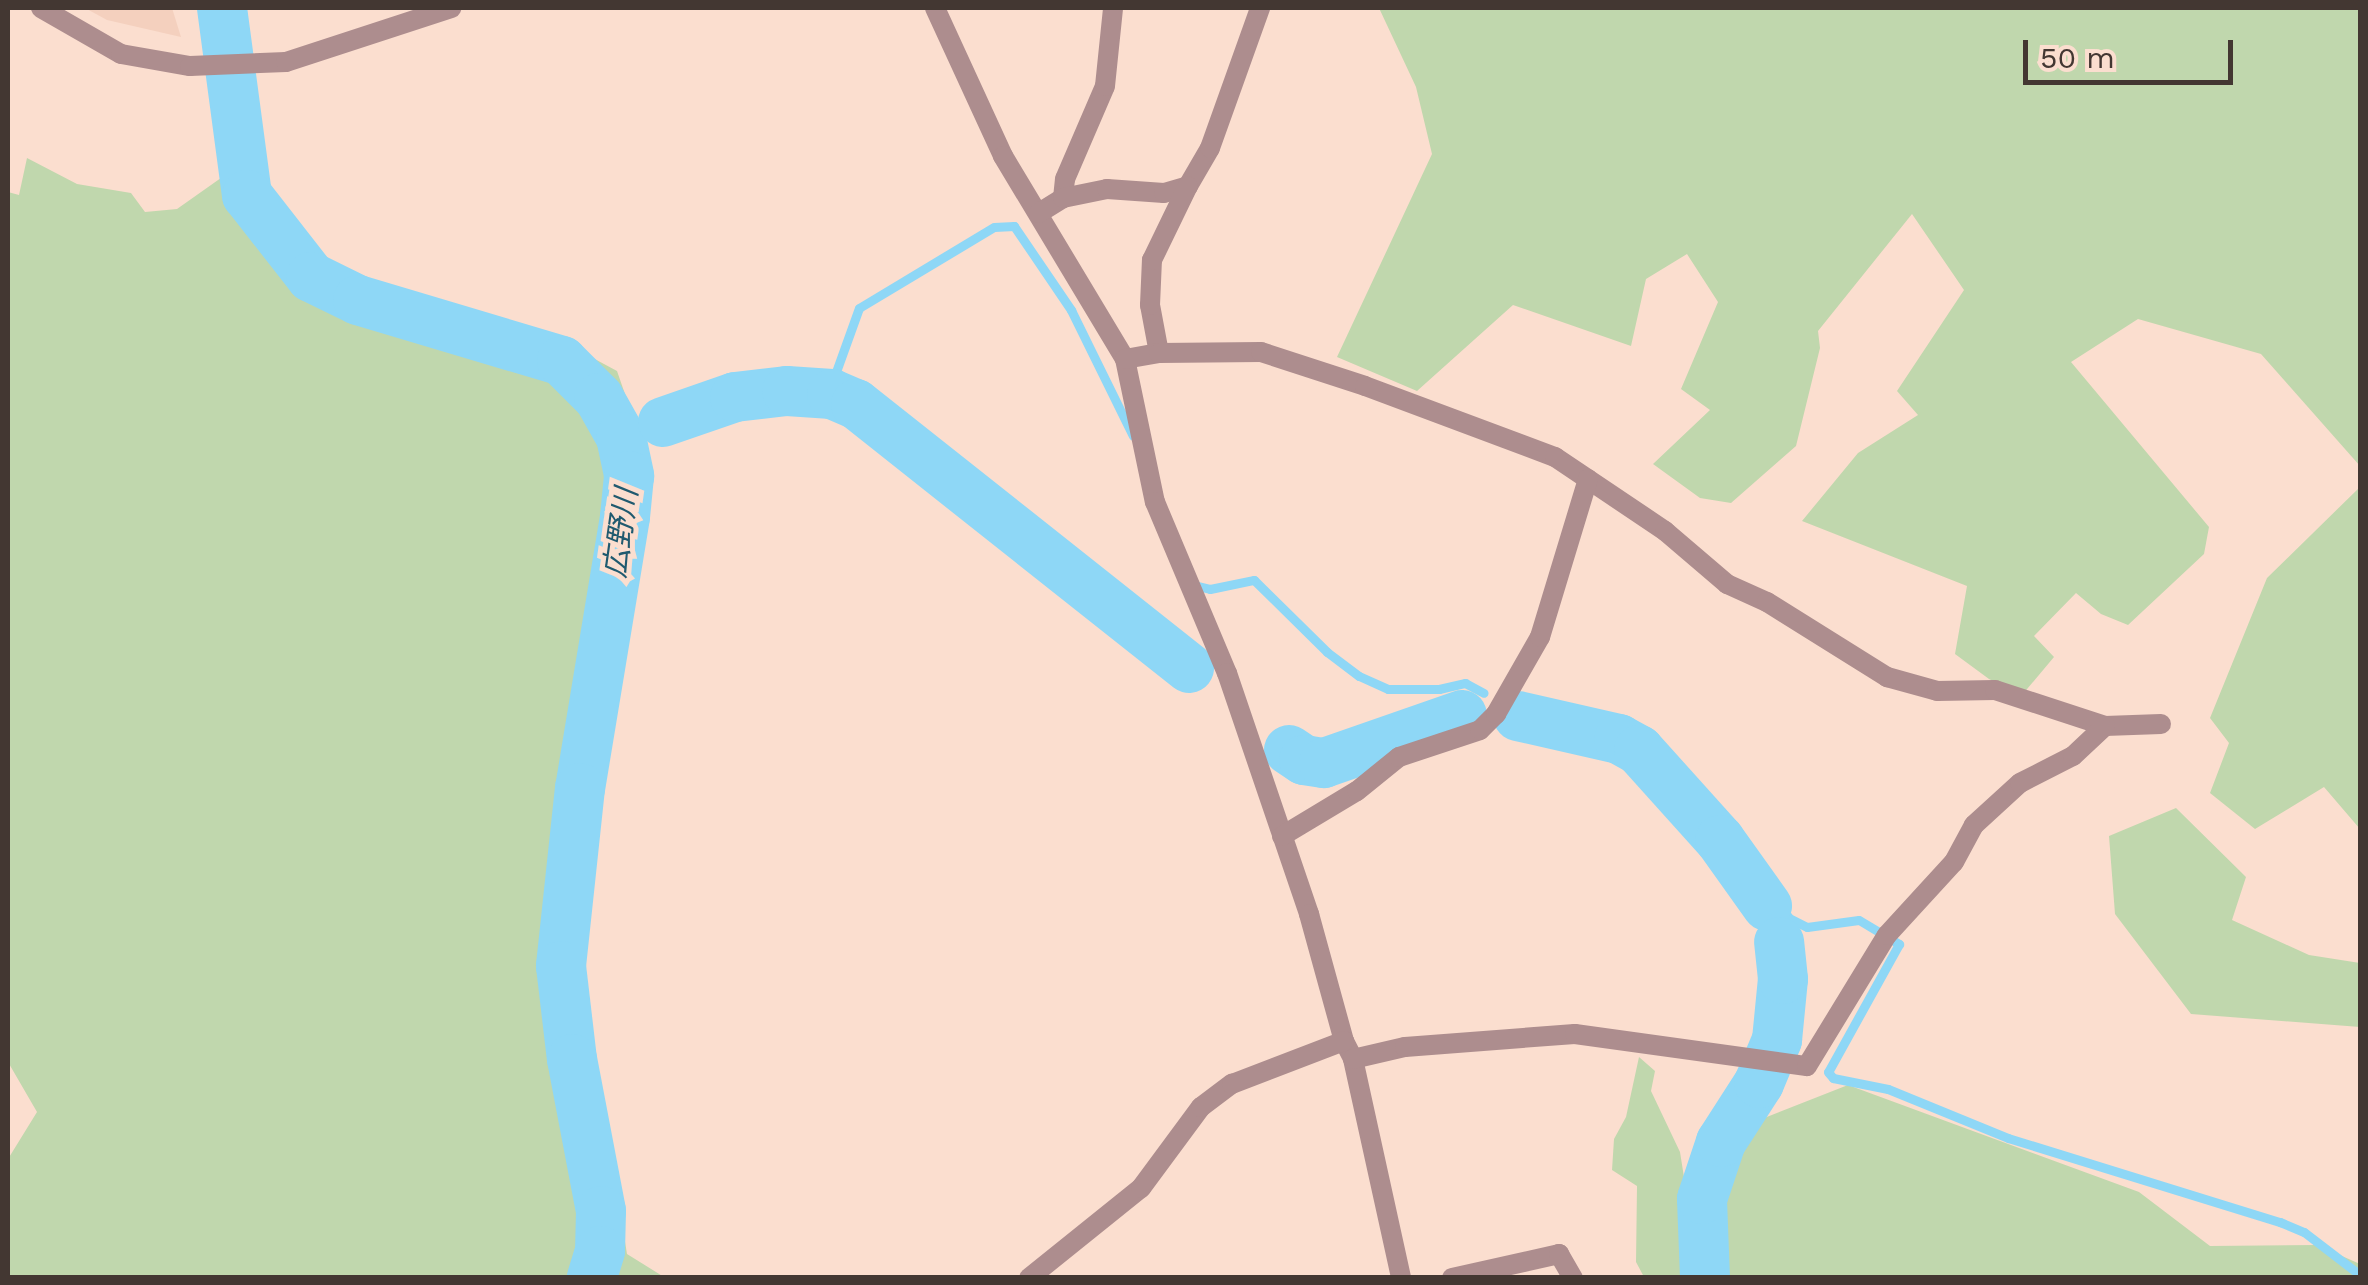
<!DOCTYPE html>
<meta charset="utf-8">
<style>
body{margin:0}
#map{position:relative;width:2368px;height:1285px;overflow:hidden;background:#fbdecf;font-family:"Work Sans","Noto Sans JP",sans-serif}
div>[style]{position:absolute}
.built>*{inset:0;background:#f4d0be}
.green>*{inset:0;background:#c0d7ad}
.stream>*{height:9px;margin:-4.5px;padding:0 4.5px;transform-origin:4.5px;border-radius:4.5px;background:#8ed7f6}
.river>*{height:50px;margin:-25px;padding:0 25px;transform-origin:25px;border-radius:25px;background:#8ed7f6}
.street>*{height:20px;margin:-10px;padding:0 10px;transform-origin:10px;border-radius:10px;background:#ad8d8e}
span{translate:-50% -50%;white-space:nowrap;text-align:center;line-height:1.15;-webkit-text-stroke:10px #fbdecf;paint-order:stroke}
.water-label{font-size:30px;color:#205a6f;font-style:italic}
.frame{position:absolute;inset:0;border:10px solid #433732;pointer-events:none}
.scale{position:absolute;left:2023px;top:40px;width:210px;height:45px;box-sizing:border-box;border:5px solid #433732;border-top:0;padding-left:12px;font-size:30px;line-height:35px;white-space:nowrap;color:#433732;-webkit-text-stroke:8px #fbdecf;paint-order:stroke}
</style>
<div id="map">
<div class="built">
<div style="clip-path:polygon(85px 8px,172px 8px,181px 37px,107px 20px)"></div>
</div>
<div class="green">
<div style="clip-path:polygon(1379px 8px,2360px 8px,2360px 466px,2261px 354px,2138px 319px,2071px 362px,2209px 527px,2204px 554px,2128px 625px,2101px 614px,2076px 593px,2034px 636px,2054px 657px,2022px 695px,1989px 679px,1955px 654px,1967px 586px,1802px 521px,1858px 453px,1918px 415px,1897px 391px,1964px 290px,1912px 214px,1818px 331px,1820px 348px,1796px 446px,1731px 503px,1700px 498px,1653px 464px,1710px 410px,1681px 389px,1718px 302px,1687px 254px,1646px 279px,1631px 346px,1513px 305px,1417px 391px,1337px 357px,1432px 154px,1416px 87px)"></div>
<div style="clip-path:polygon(27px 158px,77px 184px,131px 193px,145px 212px,177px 209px,228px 173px,259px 236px,327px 298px,428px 343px,482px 347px,552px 336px,617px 371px,651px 469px,624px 669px,576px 942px,627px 1254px,664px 1277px,8px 1277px,8px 1159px,37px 1112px,8px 1062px,8px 192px,19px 195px)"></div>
<div style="clip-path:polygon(2360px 487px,2360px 829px,2324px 787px,2255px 829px,2210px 793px,2229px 743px,2210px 718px,2267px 578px)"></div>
<div style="clip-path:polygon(2176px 808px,2246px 877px,2232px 920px,2309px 955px,2360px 963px,2360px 1027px,2191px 1014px,2115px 914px,2109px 836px)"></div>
<div style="clip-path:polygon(1639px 1057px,1655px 1071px,1651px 1091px,1680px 1152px,1693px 1234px,1739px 1128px,1848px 1085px,2139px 1192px,2210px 1246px,2317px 1245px,2360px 1264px,2360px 1277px,1644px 1277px,1636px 1262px,1637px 1186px,1612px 1170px,1614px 1139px,1626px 1117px)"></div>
</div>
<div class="stream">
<div style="left:828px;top:394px;width:91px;rotate:-70.2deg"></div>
<div style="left:859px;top:308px;width:157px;rotate:-31deg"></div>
<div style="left:994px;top:227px;width:20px;rotate:-3deg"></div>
<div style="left:1014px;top:226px;width:102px;rotate:55.8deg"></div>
<div style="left:1071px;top:310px;width:140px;rotate:63.8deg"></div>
<div style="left:621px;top:437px;width:15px;rotate:-20deg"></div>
<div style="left:1194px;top:585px;width:16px;rotate:14deg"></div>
<div style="left:1210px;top:589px;width:45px;rotate:-11.6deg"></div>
<div style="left:1254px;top:580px;width:103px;rotate:44.6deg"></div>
<div style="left:1327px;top:652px;width:40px;rotate:37deg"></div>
<div style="left:1359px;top:676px;width:32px;rotate:24deg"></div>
<div style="left:1388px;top:689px;width:51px"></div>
<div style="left:1439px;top:689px;width:27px;rotate:-13deg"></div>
<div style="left:1465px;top:683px;width:21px;rotate:28deg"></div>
<div style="left:1733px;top:856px;width:14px;rotate:8deg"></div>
<div style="left:1747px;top:858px;width:73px;rotate:55deg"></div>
<div style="left:1789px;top:918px;width:20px;rotate:27deg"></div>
<div style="left:1807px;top:927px;width:52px;rotate:-7.7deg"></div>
<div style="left:1859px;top:920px;width:47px;rotate:31deg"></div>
<div style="left:1899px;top:944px;width:146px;rotate:119deg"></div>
<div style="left:1828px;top:1072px;width:8px;rotate:50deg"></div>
<div style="left:1833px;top:1078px;width:56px;rotate:11.3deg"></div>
<div style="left:1888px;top:1089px;width:130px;rotate:22.2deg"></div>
<div style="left:2008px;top:1138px;width:285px;rotate:17.2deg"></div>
<div style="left:2280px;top:1222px;width:26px;rotate:23deg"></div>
<div style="left:2304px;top:1232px;width:71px;rotate:37.5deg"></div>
</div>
<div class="river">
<div style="left:222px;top:8px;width:189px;rotate:82.4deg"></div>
<div style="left:247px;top:195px;width:104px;rotate:52deg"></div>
<div style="left:311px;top:277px;width:52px;rotate:26.1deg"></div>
<div style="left:358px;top:300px;width:213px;rotate:16.6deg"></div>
<div style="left:562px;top:361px;width:52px;rotate:45deg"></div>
<div style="left:599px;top:398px;width:45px;rotate:60.6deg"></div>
<div style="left:621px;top:437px;width:40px;rotate:78deg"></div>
<div style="left:629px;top:476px;width:41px;rotate:95.6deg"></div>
<div style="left:625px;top:517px;width:275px;rotate:99.4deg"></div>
<div style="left:580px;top:788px;width:179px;rotate:96.1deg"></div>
<div style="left:561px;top:966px;width:94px;rotate:83.3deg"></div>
<div style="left:572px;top:1059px;width:155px;rotate:79.2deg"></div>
<div style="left:601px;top:1211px;width:40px;rotate:91.4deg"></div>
<div style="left:600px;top:1251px;width:28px;rotate:107deg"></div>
<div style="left:663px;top:422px;width:76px;rotate:-19.1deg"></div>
<div style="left:735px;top:397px;width:52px;rotate:-6.6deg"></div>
<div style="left:787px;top:391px;width:45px;rotate:3.8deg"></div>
<div style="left:832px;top:394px;width:26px;rotate:23deg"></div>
<div style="left:856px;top:404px;width:425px;rotate:38.4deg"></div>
<div style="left:1518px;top:716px;width:104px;rotate:12.8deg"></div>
<div style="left:1619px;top:739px;width:23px;rotate:29deg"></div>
<div style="left:1639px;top:750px;width:121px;rotate:48deg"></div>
<div style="left:1720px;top:840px;width:81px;rotate:54.5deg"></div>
<div style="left:1289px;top:750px;width:18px;rotate:34deg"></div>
<div style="left:1304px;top:760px;width:20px;rotate:9deg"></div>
<div style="left:1324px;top:763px;width:146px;rotate:-19.2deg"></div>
<div style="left:1705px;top:1278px;width:79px;rotate:-92.2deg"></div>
<div style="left:1702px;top:1199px;width:60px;rotate:-71.6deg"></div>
<div style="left:1721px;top:1142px;width:70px;rotate:-57.2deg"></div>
<div style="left:1759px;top:1083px;width:47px;rotate:-67.3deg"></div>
<div style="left:1777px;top:1040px;width:61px;rotate:-84.4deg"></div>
<div style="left:1783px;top:979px;width:37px;rotate:-96deg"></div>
</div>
<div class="street">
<div style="left:41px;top:8px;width:92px;rotate:29.9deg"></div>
<div style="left:121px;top:54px;width:70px;rotate:9.9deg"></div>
<div style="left:190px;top:66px;width:96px;rotate:-2.4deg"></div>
<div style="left:286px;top:62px;width:174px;rotate:-18.1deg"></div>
<div style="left:935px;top:8px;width:163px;rotate:65.3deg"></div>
<div style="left:1003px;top:156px;width:237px;rotate:59deg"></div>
<div style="left:1125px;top:359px;width:146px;rotate:78.2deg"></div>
<div style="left:1155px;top:502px;width:186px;rotate:67.2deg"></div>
<div style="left:1227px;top:673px;width:255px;rotate:71.2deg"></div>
<div style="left:1309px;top:914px;width:132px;rotate:74.6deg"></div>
<div style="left:1344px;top:1041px;width:20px;rotate:63deg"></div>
<div style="left:1353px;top:1059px;width:224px;rotate:77.6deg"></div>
<div style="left:1063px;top:198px;width:19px;rotate:-84deg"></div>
<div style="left:1065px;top:179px;width:101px;rotate:-66.7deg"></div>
<div style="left:1105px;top:86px;width:78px;rotate:-84.1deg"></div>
<div style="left:1039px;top:213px;width:28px;rotate:-32deg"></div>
<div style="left:1063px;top:198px;width:45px;rotate:-11.6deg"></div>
<div style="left:1107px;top:189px;width:57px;rotate:4deg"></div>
<div style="left:1164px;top:193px;width:25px;rotate:-16deg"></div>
<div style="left:1188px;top:186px;width:44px;rotate:-59.9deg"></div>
<div style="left:1210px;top:148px;width:149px;rotate:-70.3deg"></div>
<div style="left:1159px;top:353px;width:49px;rotate:-100.6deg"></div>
<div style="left:1150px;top:305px;width:45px;rotate:-87.5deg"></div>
<div style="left:1152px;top:260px;width:82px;rotate:-64.1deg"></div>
<div style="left:1125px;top:359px;width:35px;rotate:-10deg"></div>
<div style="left:1159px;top:353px;width:102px;rotate:-0.6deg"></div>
<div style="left:1261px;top:352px;width:109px;rotate:18.1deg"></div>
<div style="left:1365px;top:386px;width:203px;rotate:20.5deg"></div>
<div style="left:1555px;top:457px;width:133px;rotate:33.9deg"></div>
<div style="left:1665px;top:531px;width:82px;rotate:40.5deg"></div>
<div style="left:1727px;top:584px;width:44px;rotate:24.2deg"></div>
<div style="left:1767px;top:602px;width:142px;rotate:32deg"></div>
<div style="left:1887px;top:677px;width:52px;rotate:15.6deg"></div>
<div style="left:1937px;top:691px;width:58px;rotate:-1deg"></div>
<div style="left:1995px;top:690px;width:116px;rotate:18.1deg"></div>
<div style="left:2105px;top:726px;width:56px;rotate:-2deg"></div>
<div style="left:1282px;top:836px;width:87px;rotate:-31deg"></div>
<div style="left:1357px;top:791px;width:54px;rotate:-39deg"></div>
<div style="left:1399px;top:757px;width:85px;rotate:-18.4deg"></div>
<div style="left:1480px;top:730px;width:23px;rotate:-45deg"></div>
<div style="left:1496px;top:714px;width:89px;rotate:-60.3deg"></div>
<div style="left:1540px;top:637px;width:165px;rotate:-73.1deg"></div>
<div style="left:1353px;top:1059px;width:53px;rotate:-13deg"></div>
<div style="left:1405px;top:1047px;width:170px;rotate:-4.4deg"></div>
<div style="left:1575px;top:1034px;width:234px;rotate:7.9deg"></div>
<div style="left:1807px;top:1066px;width:153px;rotate:-58.6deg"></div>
<div style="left:1887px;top:935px;width:99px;rotate:-47.5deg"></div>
<div style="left:1954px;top:862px;width:42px;rotate:-61.6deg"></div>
<div style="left:1974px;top:825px;width:62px;rotate:-42.4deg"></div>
<div style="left:2020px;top:783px;width:59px;rotate:-27deg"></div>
<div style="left:2073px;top:756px;width:44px;rotate:-43.2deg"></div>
<div style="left:1029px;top:1278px;width:144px;rotate:-38.8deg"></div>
<div style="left:1141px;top:1188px;width:101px;rotate:-53.5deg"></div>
<div style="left:1201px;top:1107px;width:39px;rotate:-37deg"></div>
<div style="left:1232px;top:1084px;width:120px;rotate:-21deg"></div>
<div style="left:1452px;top:1278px;width:110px;rotate:-12.6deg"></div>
<div style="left:1559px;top:1254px;width:28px;rotate:60deg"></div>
</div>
<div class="water-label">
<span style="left:621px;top:533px;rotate:-82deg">広野川</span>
</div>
<div class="frame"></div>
<div class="scale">50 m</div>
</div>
